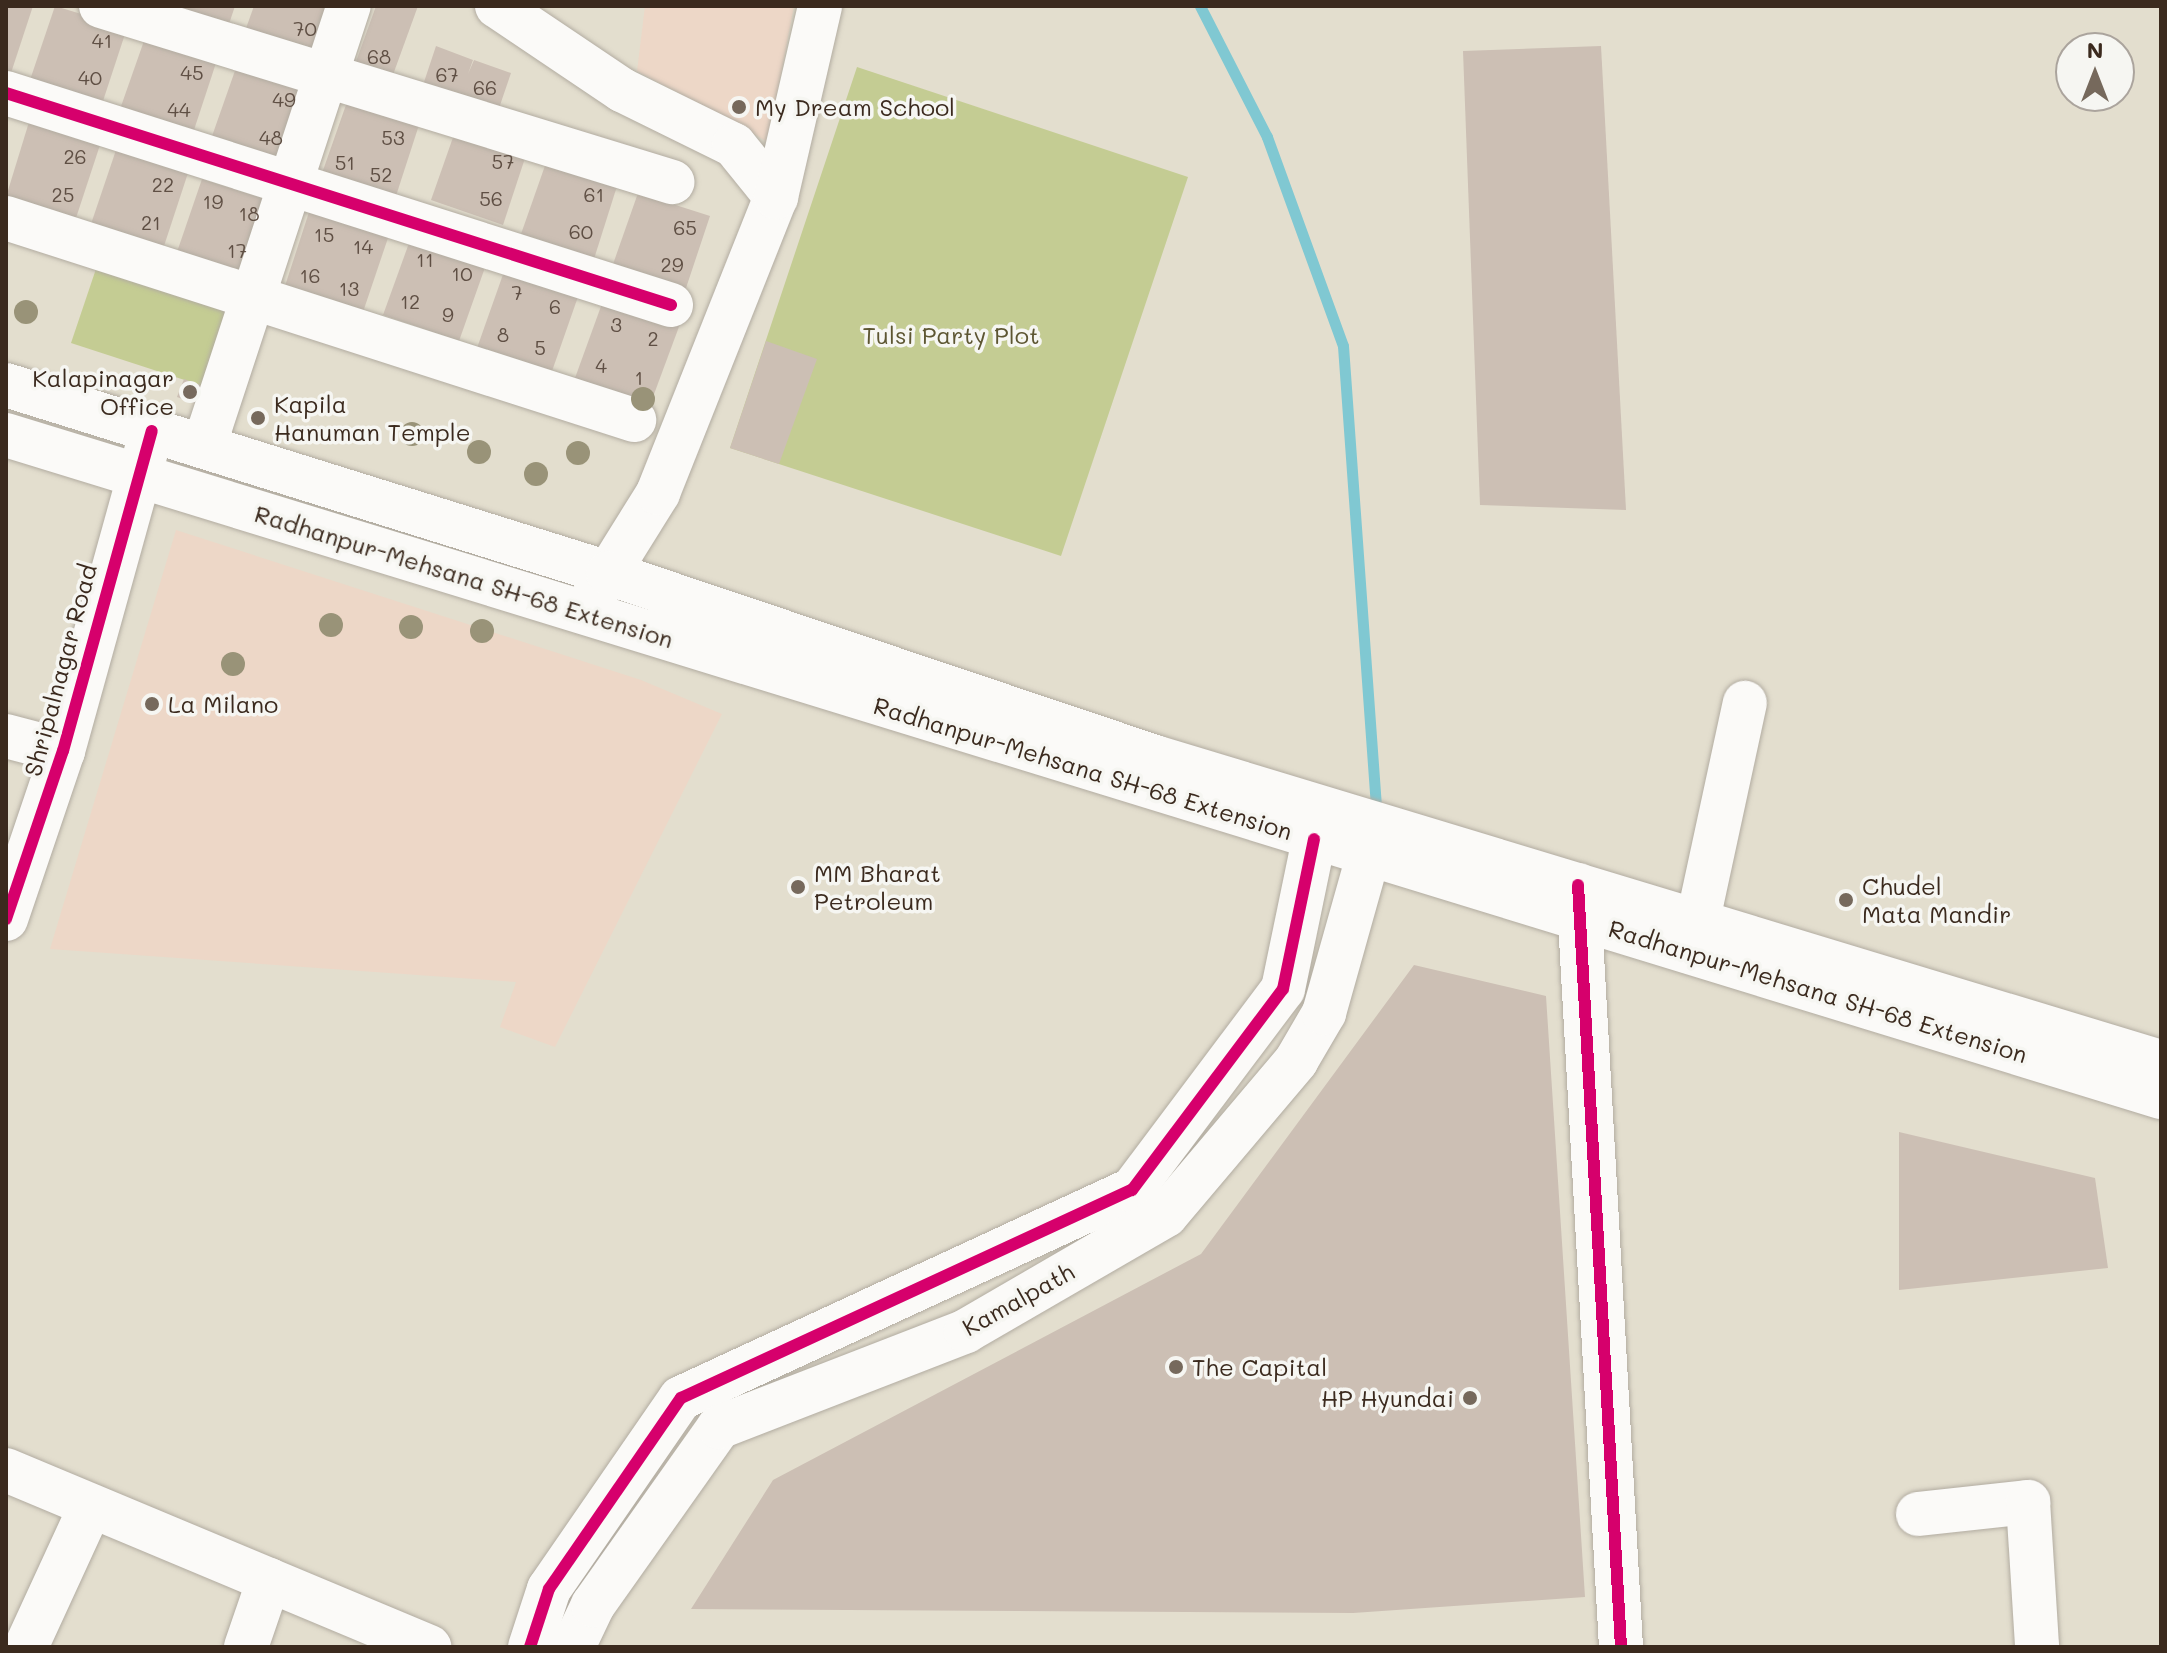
<!DOCTYPE html>
<style>
body{margin:0}
#map{position:relative;width:2167px;height:1653px;overflow:hidden;background:#e3dece;font-family:Mali,sans-serif}
div>[style]{position:absolute}
.built>*{inset:0;background:#edd7c7}
.green>*{inset:0;background:#c4cc93}
.stream>*{height:11px;margin:-5.5px;padding:0 5.5px;transform-origin:5.5px;border-radius:5.5px;background:#80c8d2}
.building>*{inset:0;background:#ccbfb4}
.roads{filter:drop-shadow(0 0 2px #b2aca1) drop-shadow(0 0 2px #b2aca1)}
.minor>*{height:44px;margin:-22px;padding:0 22px;transform-origin:22px;border-radius:22px;background:#fbfaf8}
.tertiary>*{height:44px;margin:-22px;padding:0 22px;transform-origin:22px;border-radius:22px;background:#fbfaf8}
.trunk>*{height:44px;margin:-22px;padding:0 22px;transform-origin:22px;border-radius:22px;background:#fbfaf8}
.cycleway>*{height:12px;margin:-6px;padding:0 6px;transform-origin:6px;border-radius:6px;background:#d6006c}
.trees>*{width:24px;height:24px;margin:-12px;border-radius:50%;background:#999378}
.dots>*{width:22px;height:22px;translate:-50% -50%;box-sizing:border-box;border:4px solid #f6f6f2;border-radius:50%}
span{translate:-50% -50%;white-space:nowrap;text-align:center;line-height:1.15;-webkit-text-stroke:7px #f6f6f2;paint-order:stroke}
.number-label{font-size:20px;color:#5f4f44}
.number-label span{-webkit-text-stroke-width:0}
.poi-label{font-size:24px;color:#3b2a1e}
.left{translate:0 -50%;text-align:left}
.right{translate:-100% -50%;text-align:right}
.park-label{font-size:24px;color:#5d5632}
.street-label{font-size:24px;color:#3b2a1e}
.frame{position:absolute;inset:0;border:8px solid #3b2a1e;pointer-events:none}
.north{position:absolute;left:2055px;top:32px;width:80px;height:80px;box-sizing:border-box;background:#f6f6f2;border:2px solid #aba49d;border-radius:50%;rotate:0deg;font-size:22px;font-weight:700;line-height:32px;text-align:center;color:#3b2a1e}
.north::after{content:'';display:block;margin:auto;width:28px;height:36px;background:#76695c;clip-path:polygon(50% 0,100% 100%,50% 72%,0 100%)}
</style>
<div id="map">
<div class="built">
<div style="clip-path:polygon(645px 6px,794px 6px,768px 142px,637px 71px)"></div>
<div style="clip-path:polygon(176px 530px,641px 680px,722px 714px,555px 1047px,500px 1027px,516px 982px,50px 949px)"></div>
</div>
<div class="green">
<div style="clip-path:polygon(857px 67px,1188px 177px,1061px 556px,730px 448px)"></div>
<div style="clip-path:polygon(99px 260px,231px 304px,203px 386px,71px 343px)"></div>
</div>
<div class="stream">
<div style="left:1200px;top:6px;width:147px;rotate:62.9deg"></div>
<div style="left:1267px;top:137px;width:222px;rotate:70deg"></div>
<div style="left:1343px;top:346px;width:463px;rotate:85.9deg"></div>
</div>
<div class="building">
<div style="clip-path:polygon(6px 6px,33px 6px,9px 79px,6px 78px)"></div>
<div style="clip-path:polygon(55px 6px,127px 28px,102px 104px,30px 80px)"></div>
<div style="clip-path:polygon(166px 6px,235px 6px,228px 27px)"></div>
<div style="clip-path:polygon(254px 6px,334px 6px,318px 56px,245px 31px)"></div>
<div style="clip-path:polygon(376px 6px,418px 6px,390px 83px,353px 70px)"></div>
<div style="clip-path:polygon(145px 38px,217px 60px,192px 136px,119px 112px)"></div>
<div style="clip-path:polygon(436px 46px,473px 60px,468px 74px,474px 60px,511px 73px,497px 114px,422px 88px)"></div>
<div style="clip-path:polygon(1601px 46px,1626px 510px,1480px 505px,1463px 51px)"></div>
<div style="clip-path:polygon(237px 65px,309px 88px,284px 164px,211px 139px)"></div>
<div style="clip-path:polygon(347px 102px,419px 125px,394px 202px,321px 176px)"></div>
<div style="clip-path:polygon(29px 122px,100px 145px,75px 221px,6px 197px)"></div>
<div style="clip-path:polygon(457px 126px,528px 149px,503px 225px,431px 200px)"></div>
<div style="clip-path:polygon(116px 150px,188px 173px,163px 249px,91px 224px)"></div>
<div style="clip-path:polygon(547px 160px,618px 183px,594px 259px,521px 234px)"></div>
<div style="clip-path:polygon(202px 179px,274px 202px,249px 277px,177px 252px)"></div>
<div style="clip-path:polygon(638px 193px,710px 216px,685px 291px,612px 267px)"></div>
<div style="clip-path:polygon(311px 206px,390px 232px,362px 315px,284px 289px)"></div>
<div style="clip-path:polygon(413px 232px,488px 259px,459px 341px,383px 315px)"></div>
<div style="clip-path:polygon(506px 266px,580px 291px,551px 374px,477px 348px)"></div>
<div style="clip-path:polygon(604px 298px,680px 324px,650px 405px,575px 378px)"></div>
<div style="clip-path:polygon(766px 341px,817px 359px,779px 464px,730px 448px)"></div>
<div style="clip-path:polygon(184px 379px,203px 386px,196px 404px,177px 397px)"></div>
<div style="clip-path:polygon(1414px 965px,1546px 996px,1585px 1597px,1353px 1613px,691px 1609px,773px 1480px,1201px 1254px)"></div>
<div style="clip-path:polygon(1899px 1132px,2095px 1178px,2108px 1268px,1899px 1290px)"></div>
</div>
<div class="roads">
<div class="minor">
<div style="left:101px;top:6px;width:598px;rotate:17.13deg"></div>
<div style="left:497px;top:6px;width:151px;rotate:33.9deg"></div>
<div style="left:622px;top:90px;width:125px;rotate:26.2deg"></div>
<div style="left:734px;top:145px;width:67px;rotate:51.1deg"></div>
<div style="left:6px;top:93px;width:698px;rotate:17.68deg"></div>
<div style="left:6px;top:218px;width:660px;rotate:17.83deg"></div>
<div style="left:204px;top:446px;width:463px;rotate:-71.8deg"></div>
<div style="left:589px;top:604px;width:131px;rotate:-58.1deg"></div>
<div style="left:658px;top:493px;width:319px;rotate:-68.3deg"></div>
<div style="left:776px;top:197px;width:196px;rotate:-77deg"></div>
<div style="left:6px;top:736px;width:59px;rotate:14.7deg"></div>
<div style="left:1578px;top:885px;width:763px;rotate:86.77deg"></div>
<div style="left:1691px;top:952px;width:255px;rotate:-77.8deg"></div>
<div style="left:6px;top:1470px;width:459px;rotate:22.7deg"></div>
<div style="left:1918px;top:1514px;width:111px;rotate:-6.2deg"></div>
<div style="left:2028px;top:1502px;width:145px;rotate:86.4deg"></div>
<div style="left:26px;top:1647px;width:155px;rotate:-65.3deg"></div>
<div style="left:246px;top:1647px;width:71px;rotate:-71.1deg"></div>
<div style="left:530px;top:1647px;width:61px;rotate:-71.9deg"></div>
<div style="left:549px;top:1589px;width:232px;rotate:-55.4deg"></div>
<div style="left:681px;top:1398px;width:497px;rotate:-24.8deg"></div>
<div style="left:1132px;top:1190px;width:251px;rotate:-53.1deg"></div>
<div style="left:1283px;top:989px;width:153px;rotate:-78.3deg"></div>
<div style="left:573px;top:1647px;width:47px;rotate:-64.5deg"></div>
<div style="left:593px;top:1605px;width:218px;rotate:-54.7deg"></div>
<div style="left:719px;top:1427px;width:265px;rotate:-21.2deg"></div>
<div style="left:966px;top:1331px;width:231px;rotate:-30.1deg"></div>
<div style="left:1166px;top:1215px;width:202px;rotate:-49.8deg"></div>
<div style="left:1296px;top:1061px;width:56px;rotate:-59.7deg"></div>
<div style="left:1324px;top:1013px;width:163px;rotate:-74.3deg"></div>
</div>
<div class="tertiary">
<div style="left:6px;top:919px;width:177px;rotate:-71.3deg"></div>
<div style="left:63px;top:751px;width:332px;rotate:-74.5deg"></div>
</div>
<div class="trunk">
<div style="left:6px;top:385px;width:631px;rotate:17.34deg"></div>
<div style="left:608px;top:573px;width:577px;rotate:18.59deg"></div>
<div style="left:1155px;top:757px;width:1051px;rotate:16.87deg"></div>
<div style="left:6px;top:435px;width:2254px;rotate:17.08deg"></div>
</div>
</div>
<div class="cycleway">
<div style="left:6px;top:93px;width:698px;rotate:17.68deg"></div>
<div style="left:1578px;top:885px;width:763px;rotate:86.77deg"></div>
<div style="left:6px;top:919px;width:177px;rotate:-71.3deg"></div>
<div style="left:63px;top:751px;width:332px;rotate:-74.5deg"></div>
<div style="left:530px;top:1647px;width:61px;rotate:-71.9deg"></div>
<div style="left:549px;top:1589px;width:232px;rotate:-55.4deg"></div>
<div style="left:681px;top:1398px;width:497px;rotate:-24.8deg"></div>
<div style="left:1132px;top:1190px;width:251px;rotate:-53.1deg"></div>
<div style="left:1283px;top:989px;width:153px;rotate:-78.3deg"></div>
</div>
<div class="trees">
<div style="left:26px;top:312px"></div>
<div style="left:643px;top:399px"></div>
<div style="left:412px;top:434px"></div>
<div style="left:479px;top:452px"></div>
<div style="left:578px;top:453px"></div>
<div style="left:536px;top:474px"></div>
<div style="left:331px;top:625px"></div>
<div style="left:411px;top:627px"></div>
<div style="left:482px;top:631px"></div>
<div style="left:233px;top:664px"></div>
</div>
<div class="dots">
<div style="left:739px;top:107px;background:#76695c"></div>
<div style="left:190px;top:392px;background:#76695c"></div>
<div style="left:258px;top:418px;background:#76695c"></div>
<div style="left:152px;top:704px;background:#76695c"></div>
<div style="left:798px;top:887px;background:#76695c"></div>
<div style="left:1846px;top:900px;background:#76695c"></div>
<div style="left:1176px;top:1367px;background:#76695c"></div>
<div style="left:1470px;top:1398px;background:#76695c"></div>
</div>
<div class="number-label">
<span style="left:305px;top:28px">70</span>
<span style="left:102px;top:40px">41</span>
<span style="left:379px;top:56px">68</span>
<span style="left:192px;top:72px">45</span>
<span style="left:447px;top:74px">67</span>
<span style="left:90px;top:77px">40</span>
<span style="left:485px;top:87px">66</span>
<span style="left:284px;top:99px">49</span>
<span style="left:179px;top:109px">44</span>
<span style="left:271px;top:137px">48</span>
<span style="left:393px;top:137px">53</span>
<span style="left:75px;top:156px">26</span>
<span style="left:503px;top:161px">57</span>
<span style="left:345px;top:162px">51</span>
<span style="left:381px;top:174px">52</span>
<span style="left:163px;top:184px">22</span>
<span style="left:63px;top:194px">25</span>
<span style="left:594px;top:194px">61</span>
<span style="left:491px;top:198px">56</span>
<span style="left:213px;top:201px">19</span>
<span style="left:249px;top:213px">18</span>
<span style="left:151px;top:222px">21</span>
<span style="left:685px;top:227px">65</span>
<span style="left:581px;top:231px">60</span>
<span style="left:324px;top:234px">15</span>
<span style="left:363px;top:246px">14</span>
<span style="left:237px;top:250px">17</span>
<span style="left:425px;top:259px">11</span>
<span style="left:672px;top:264px">29</span>
<span style="left:462px;top:273px">10</span>
<span style="left:310px;top:275px">16</span>
<span style="left:349px;top:288px">13</span>
<span style="left:517px;top:292px">7</span>
<span style="left:410px;top:301px">12</span>
<span style="left:555px;top:306px">6</span>
<span style="left:448px;top:314px">9</span>
<span style="left:616px;top:324px">3</span>
<span style="left:503px;top:334px">8</span>
<span style="left:653px;top:338px">2</span>
<span style="left:540px;top:347px">5</span>
<span style="left:601px;top:365px">4</span>
<span style="left:639px;top:377px">1</span>
</div>
<div class="poi-label">
<span class="left" style="left:755px;top:107px">My Dream School</span>
<span class="right" style="left:174px;top:392px">Kalapinagar<br>Office</span>
<span class="left" style="left:274px;top:418px">Kapila<br>Hanuman Temple</span>
<span class="left" style="left:168px;top:704px">La Milano</span>
<span class="left" style="left:814px;top:887px">MM Bharat<br>Petroleum</span>
<span class="left" style="left:1862px;top:900px">Chudel<br>Mata Mandir</span>
<span class="left" style="left:1192px;top:1367px">The Capital</span>
<span class="right" style="left:1454px;top:1398px">HP Hyundai</span>
</div>
<div class="park-label">
<span style="left:951px;top:335px">Tulsi Party Plot</span>
</div>
<div class="street-label">
<span style="left:464px;top:576px;rotate:17deg">Radhanpur-Mehsana SH-68 Extension</span>
<span style="left:60px;top:670px;rotate:-75deg">Shripalnagar Road</span>
<span style="left:1083px;top:768px;rotate:17deg">Radhanpur-Mehsana SH-68 Extension</span>
<span style="left:1818px;top:991px;rotate:17deg">Radhanpur-Mehsana SH-68 Extension</span>
<span style="left:1018px;top:1299px;rotate:-29deg">Kamalpath</span>
</div>
<div class="frame"></div>
<div class="north">N</div>
</div>
